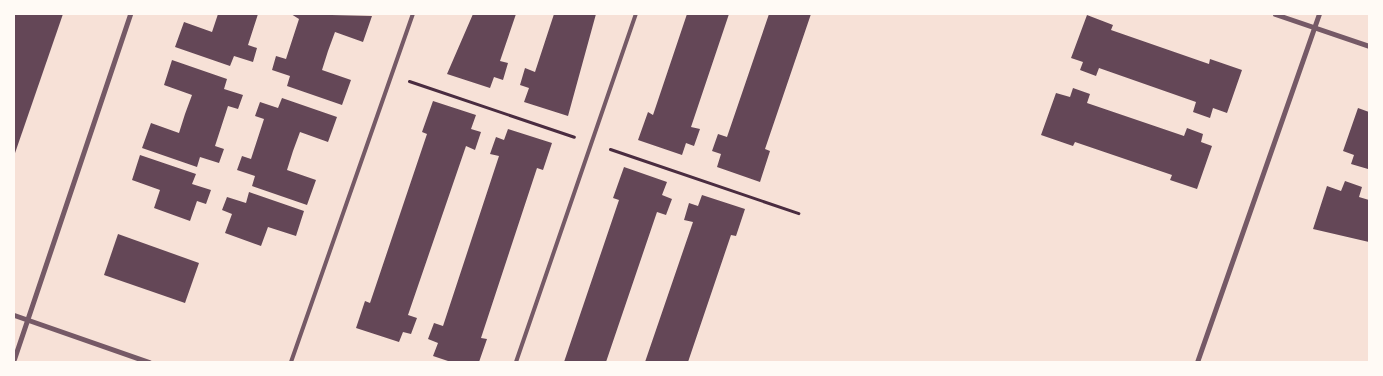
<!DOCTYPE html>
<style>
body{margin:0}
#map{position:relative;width:1383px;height:376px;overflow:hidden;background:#f7e1d7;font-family:"Golos Text",sans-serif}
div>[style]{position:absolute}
.building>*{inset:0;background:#644757}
.path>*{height:3px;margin:-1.5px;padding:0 1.5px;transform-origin:1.5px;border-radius:1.5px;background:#4a2c40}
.service>*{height:4px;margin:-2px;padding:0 2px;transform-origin:2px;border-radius:2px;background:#755966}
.minor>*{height:5px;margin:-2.5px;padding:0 2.5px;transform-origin:2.5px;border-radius:2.5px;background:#755966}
span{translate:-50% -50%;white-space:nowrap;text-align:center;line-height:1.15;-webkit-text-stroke:4.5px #fffaf5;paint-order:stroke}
.frame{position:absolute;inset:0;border:15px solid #fffaf5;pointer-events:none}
</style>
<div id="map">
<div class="building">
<div style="clip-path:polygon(14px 14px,63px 14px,14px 156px)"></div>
<div style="clip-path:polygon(218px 14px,258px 14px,248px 45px,257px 48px,253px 62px,234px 56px,230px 66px,175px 47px,184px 22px,212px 32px)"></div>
<div style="clip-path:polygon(291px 14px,372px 16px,363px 42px,335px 32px,328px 51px,322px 70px,351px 80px,342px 105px,287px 86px,290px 76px,272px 70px,276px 56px,286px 59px,299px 19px)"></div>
<div style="clip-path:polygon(473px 14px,516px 14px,500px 61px,508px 63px,503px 80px,494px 77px,490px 88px,447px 74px)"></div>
<div style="clip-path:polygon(554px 14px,596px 14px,568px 116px,524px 102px,529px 88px,520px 85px,525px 68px,535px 72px)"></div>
<div style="clip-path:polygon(687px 14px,729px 14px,691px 127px,700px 129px,694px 146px,686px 143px,682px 155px,638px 140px,648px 112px,653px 115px)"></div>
<div style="clip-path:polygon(769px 14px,811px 14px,765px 149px,770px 151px,760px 182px,717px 167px,721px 154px,712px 151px,718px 134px,727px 137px)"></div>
<div style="clip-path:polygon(1087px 15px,1113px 25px,1111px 30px,1209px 64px,1210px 59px,1242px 70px,1227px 113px,1213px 108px,1210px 118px,1193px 112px,1196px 102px,1099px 68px,1096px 76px,1080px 70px,1083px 62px,1071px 58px)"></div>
<div style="clip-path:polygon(172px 60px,227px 79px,224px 89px,243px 95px,238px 109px,228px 106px,215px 146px,224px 149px,219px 163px,200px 157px,197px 167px,142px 148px,151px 123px,179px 133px,185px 114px,192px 95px,164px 85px)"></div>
<div style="clip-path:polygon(1073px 88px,1090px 94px,1087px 103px,1184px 136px,1187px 128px,1203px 134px,1201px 142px,1212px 146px,1197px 189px,1170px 180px,1172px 175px,1075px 142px,1073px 146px,1041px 135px,1056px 93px,1070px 97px)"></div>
<div style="clip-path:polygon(282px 98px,337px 117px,328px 142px,300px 132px,293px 151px,287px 170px,316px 180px,307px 205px,252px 186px,255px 176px,237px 170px,242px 156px,251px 159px,264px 119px,255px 116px,260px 102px,278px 108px)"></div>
<div style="clip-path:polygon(433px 101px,476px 115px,471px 129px,481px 132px,475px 150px,466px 146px,408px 315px,417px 318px,411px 334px,403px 332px,399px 342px,356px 328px,365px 301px,370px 303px,427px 134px,422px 132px)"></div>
<div style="clip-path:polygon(1358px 108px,1369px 112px,1368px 169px,1351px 164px,1354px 155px,1343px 151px)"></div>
<div style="clip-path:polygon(508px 129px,552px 143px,543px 170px,537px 168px,481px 338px,487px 339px,479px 362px,451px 362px,433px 356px,438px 343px,428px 339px,434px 323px,443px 326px,499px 156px,490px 154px,496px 137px,504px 140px)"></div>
<div style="clip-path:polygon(140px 155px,196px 174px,192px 184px,211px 190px,206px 204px,197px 201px,190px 221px,154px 208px,160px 190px,132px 180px)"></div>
<div style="clip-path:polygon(624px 167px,667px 182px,662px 195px,672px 199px,666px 215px,657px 212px,606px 362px,564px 362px,619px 200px,613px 198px)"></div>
<div style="clip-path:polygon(1345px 181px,1362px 187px,1359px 197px,1369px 200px,1369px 242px,1313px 229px,1327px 186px,1341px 191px)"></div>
<div style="clip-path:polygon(249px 192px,304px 211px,296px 236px,268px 227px,261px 246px,225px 233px,232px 214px,222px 210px,227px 197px,246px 203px)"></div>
<div style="clip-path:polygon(702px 195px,745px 209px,736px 236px,731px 235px,688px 362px,645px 362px,693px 222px,684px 220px,689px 203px,698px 206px)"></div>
<div style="clip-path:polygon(118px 234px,199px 263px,185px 303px,104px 275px)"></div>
</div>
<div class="path">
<div style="left:409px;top:81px;width:174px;rotate:18.7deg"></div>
<div style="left:610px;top:149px;width:199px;rotate:18.8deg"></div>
</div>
<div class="service">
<div style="left:291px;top:362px;width:369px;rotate:-70.7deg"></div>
<div style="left:516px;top:362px;width:368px;rotate:-71deg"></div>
</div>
<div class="minor">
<div style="left:1275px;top:14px;width:99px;rotate:18.8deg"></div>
<div style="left:14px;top:315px;width:143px;rotate:19.2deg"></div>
<div style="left:14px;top:359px;width:364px;rotate:-71.4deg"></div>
<div style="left:1197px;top:362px;width:369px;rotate:-70.7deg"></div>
</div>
<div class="frame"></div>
</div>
